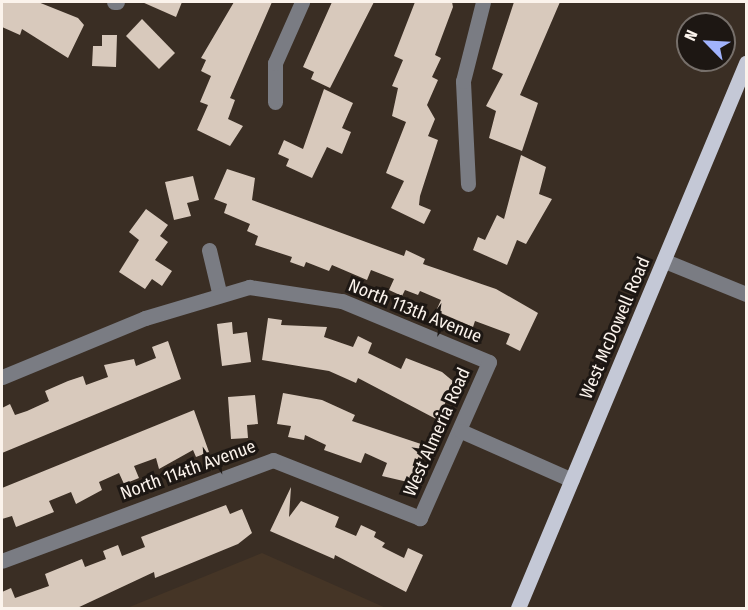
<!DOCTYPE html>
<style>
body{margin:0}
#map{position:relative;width:748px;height:610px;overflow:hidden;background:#3a2e24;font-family:"Fira Sans Condensed",sans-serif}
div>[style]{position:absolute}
.built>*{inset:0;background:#453526}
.building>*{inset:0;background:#d8c9bc}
.minor>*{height:15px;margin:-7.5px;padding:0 7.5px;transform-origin:7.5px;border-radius:7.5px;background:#7a7c83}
.major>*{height:15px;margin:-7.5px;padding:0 7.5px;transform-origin:7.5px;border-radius:7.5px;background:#c4c8d6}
span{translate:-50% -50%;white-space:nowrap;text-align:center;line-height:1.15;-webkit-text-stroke:6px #1d1713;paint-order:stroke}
.street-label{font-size:18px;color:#fbf3ec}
.frame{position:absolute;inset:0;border:3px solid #fbf3ec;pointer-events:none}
.north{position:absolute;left:676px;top:12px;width:60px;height:60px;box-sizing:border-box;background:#1d1713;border:2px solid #766f6a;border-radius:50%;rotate:294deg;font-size:16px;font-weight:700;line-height:24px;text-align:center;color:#fbf3ec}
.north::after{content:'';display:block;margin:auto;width:21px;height:27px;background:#a1b3fd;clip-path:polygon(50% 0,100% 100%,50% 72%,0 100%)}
</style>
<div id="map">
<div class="built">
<div style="clip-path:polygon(262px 553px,386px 608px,127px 608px)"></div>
</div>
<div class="building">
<div style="clip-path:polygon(2px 2px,38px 2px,78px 18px,84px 25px,68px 58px,22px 29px,20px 35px,2px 27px)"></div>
<div style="clip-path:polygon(142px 2px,182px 2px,176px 17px)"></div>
<div style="clip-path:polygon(234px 2px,272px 2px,230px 98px,235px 100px,228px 119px,243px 126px,230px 146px,197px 130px,208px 105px,200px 102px,211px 76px,201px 71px,206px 60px,201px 58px)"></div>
<div style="clip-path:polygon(332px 2px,374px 2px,330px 88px,311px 79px,314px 72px,303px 67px)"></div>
<div style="clip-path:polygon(415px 2px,452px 2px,453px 7px,435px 55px,441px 58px,432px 77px,438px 80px,427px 105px,435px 119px,428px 136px,438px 140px,420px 196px,419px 205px,431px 210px,424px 224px,391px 208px,404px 181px,386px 173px,406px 122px,392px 116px,398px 88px,392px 86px,403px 60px,394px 56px)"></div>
<div style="clip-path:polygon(514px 2px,560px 2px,520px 95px,538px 103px,522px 151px,489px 138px,496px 111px,486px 106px,503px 74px,492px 69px)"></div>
<div style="clip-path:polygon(142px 19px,175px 53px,159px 69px,126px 36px)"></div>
<div style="clip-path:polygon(102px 35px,117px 35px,116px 67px,92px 66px,93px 46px,102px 46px)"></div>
<div style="clip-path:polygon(324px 89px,353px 103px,342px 128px,351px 132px,342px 154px,327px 147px,312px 178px,286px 166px,289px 159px,278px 154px,284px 140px,303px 149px)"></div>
<div style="clip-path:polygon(521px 155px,546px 167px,539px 194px,552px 199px,526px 244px,517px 240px,507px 265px,473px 250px,478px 237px,485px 240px,497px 215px,504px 219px)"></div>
<div style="clip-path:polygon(227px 169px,255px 178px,252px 200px,404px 256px,406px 250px,425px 259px,423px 264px,496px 289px,538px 313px,520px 351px,506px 344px,510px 334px,475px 321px,473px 327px,436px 311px,441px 300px,420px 291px,418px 295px,405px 290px,402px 296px,389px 290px,394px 279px,371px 270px,367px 280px,332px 265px,329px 271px,306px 262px,304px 267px,290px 262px,292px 257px,255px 245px,258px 236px,247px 231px,250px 224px,224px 213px,227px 204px,214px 199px)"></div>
<div style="clip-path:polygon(193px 176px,199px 200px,187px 203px,191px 216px,174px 220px,165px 182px)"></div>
<div style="clip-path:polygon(146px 209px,168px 225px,160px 236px,168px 242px,155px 260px,172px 271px,162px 286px,152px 279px,145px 289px,119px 272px,139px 240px,129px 232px)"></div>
<div style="clip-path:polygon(268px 318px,282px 320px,281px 325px,327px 327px,324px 337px,353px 347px,358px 336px,372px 343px,368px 353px,401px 369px,406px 358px,442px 372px,454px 382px,438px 420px,358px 378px,356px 383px,329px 371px,262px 360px)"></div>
<div style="clip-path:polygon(232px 322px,233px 334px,247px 332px,251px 362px,222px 366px,217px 324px)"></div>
<div style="clip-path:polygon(168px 341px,181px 379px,2px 453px,2px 408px,10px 404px,15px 415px,27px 411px,49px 401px,45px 391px,68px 381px,83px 376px,86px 385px,108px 377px,104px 365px,134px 359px,136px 366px,156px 358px,152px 347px)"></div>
<div style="clip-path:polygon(283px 393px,322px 400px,355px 415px,352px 421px,427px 446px,412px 483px,382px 476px,387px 463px,365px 453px,361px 463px,324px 450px,326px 445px,305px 435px,304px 440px,288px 437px,291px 426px,277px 424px)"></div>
<div style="clip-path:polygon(255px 395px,258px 424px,247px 425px,248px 438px,231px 439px,228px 397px)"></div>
<div style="clip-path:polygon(194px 410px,209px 452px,196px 457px,193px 450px,159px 469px,156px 458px,134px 466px,139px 478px,124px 484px,119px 473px,99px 482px,102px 490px,76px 504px,71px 492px,49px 501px,54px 512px,16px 527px,12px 516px,2px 519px,2px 488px)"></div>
<div style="clip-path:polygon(291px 487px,289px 517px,301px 501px,339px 517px,335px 527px,356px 536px,361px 525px,376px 532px,374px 537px,385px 543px,382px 547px,404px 558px,408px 548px,423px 555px,406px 592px,335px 555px,334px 559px,270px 531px)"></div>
<div style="clip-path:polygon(226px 505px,230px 514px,242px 509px,252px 533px,238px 544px,155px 578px,154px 572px,75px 609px,2px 609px,2px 592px,11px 588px,15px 598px,49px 586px,45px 574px,82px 559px,85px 567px,106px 559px,103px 551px,118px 545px,122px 556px,145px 547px,141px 537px)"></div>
</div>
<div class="minor">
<div style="left:114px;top:2px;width:3px"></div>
<div style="left:275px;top:102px;width:39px;rotate:-90deg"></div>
<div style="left:275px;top:63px;width:67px;rotate:-66.1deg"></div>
<div style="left:468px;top:184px;width:103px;rotate:-92.8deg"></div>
<div style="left:463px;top:81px;width:81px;rotate:-75.8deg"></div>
<div style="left:209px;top:250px;width:43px;rotate:76.6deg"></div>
<div style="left:665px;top:261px;width:87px;rotate:22.2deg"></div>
<div style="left:2px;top:377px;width:155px;rotate:-22.4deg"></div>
<div style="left:145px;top:318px;width:109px;rotate:-16.6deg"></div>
<div style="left:249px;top:287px;width:94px;rotate:8.6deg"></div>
<div style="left:342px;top:301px;width:159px;rotate:22.5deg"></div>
<div style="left:489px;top:362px;width:171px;rotate:113.9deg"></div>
<div style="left:420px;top:518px;width:158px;rotate:-158.5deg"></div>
<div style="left:273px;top:460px;width:289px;rotate:159.6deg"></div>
<div style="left:461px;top:431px;width:121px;rotate:23.8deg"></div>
</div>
<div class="major">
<div style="left:518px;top:608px;width:591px;rotate:-67.3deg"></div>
</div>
<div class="street-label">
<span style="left:415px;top:311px;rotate:22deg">North 113th Avenue</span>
<span style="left:615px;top:328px;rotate:-67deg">West McDowell Road</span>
<span style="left:437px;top:432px;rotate:-66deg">West Almeria Road</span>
<span style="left:188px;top:470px;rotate:-20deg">North 114th Avenue</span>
</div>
<div class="frame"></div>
<div class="north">N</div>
</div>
